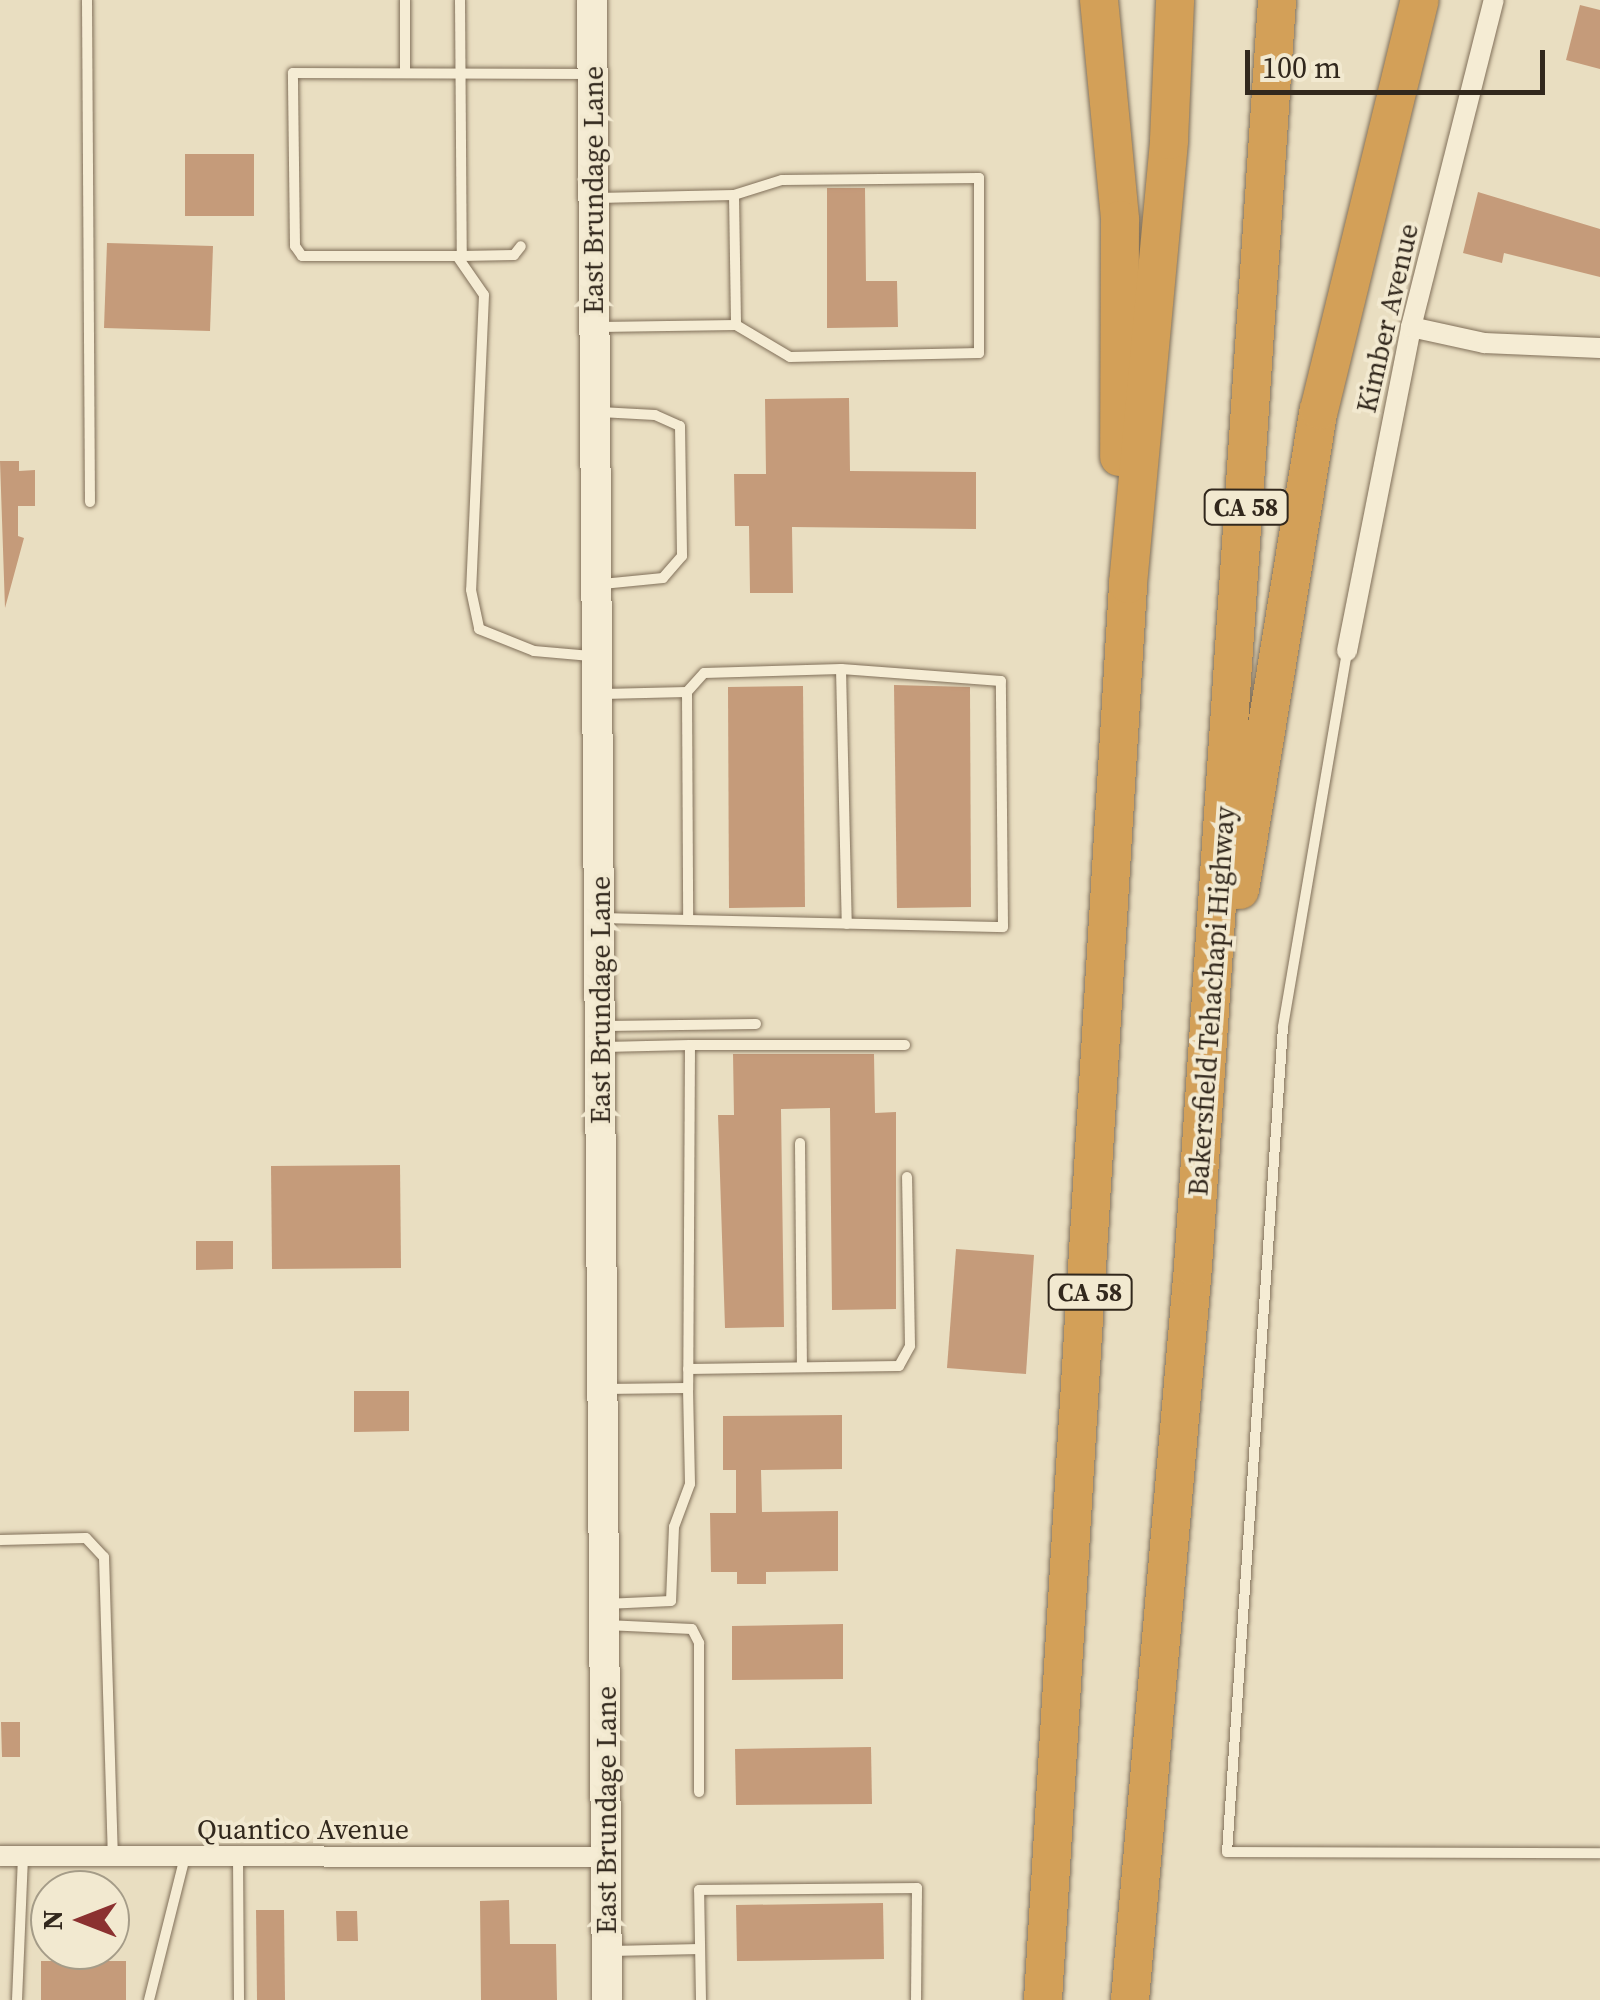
<!DOCTYPE html>
<style>
body{margin:0}
#map{position:relative;width:1600px;height:2000px;overflow:hidden;background:#e9dec1;font-family:"Source Serif 4",serif}
div>[style]{position:absolute}
.building>*{inset:0;background:#c59b7a}
.roads{filter:drop-shadow(0 0 2px #81705a) drop-shadow(0 0 2px #81705a)}
.lane>*{height:10px;margin:-5px;padding:0 5px;transform-origin:5px;border-radius:5px;background:#f5ecd4}
.street>*{height:20px;margin:-10px;padding:0 10px;transform-origin:10px;border-radius:10px;background:#f5ecd4}
.secondary>*{height:30px;margin:-15px;padding:0 15px;transform-origin:15px;border-radius:15px;background:#f5ecd4}
.highway>*{height:38px;margin:-19px;padding:0 19px;transform-origin:19px;border-radius:19px;background:#d3a058}
span{translate:-50% -50%;white-space:nowrap;text-align:center;line-height:1.15;-webkit-text-stroke:8px #f2e9d0;paint-order:stroke}
.shield-label span{padding:2px 8px;background:#f2e9d0;border:2px solid;border-radius:8px;-webkit-text-stroke-width:0}
.shield-label{font-size:25px;color:#32281d;font-weight:700}
.street-label{font-size:28px;color:#32281d}
.north{position:absolute;left:30px;top:1870px;width:100px;height:100px;box-sizing:border-box;background:#f2e9d0;border:2px solid #a59c88;border-radius:50%;rotate:270deg;font-size:28px;font-weight:700;line-height:40px;text-align:center;color:#32281d}
.north::after{content:'';display:block;margin:auto;width:35px;height:45px;background:#8b3130;clip-path:polygon(50% 0,100% 100%,50% 72%,0 100%)}
.scale{position:absolute;left:1245px;top:50px;width:300px;height:45px;box-sizing:border-box;border:5px solid #32281d;border-top:0;padding-left:12px;font-size:30px;line-height:35px;white-space:nowrap;color:#32281d;-webkit-text-stroke:8px #f2e9d0;paint-order:stroke}
</style>
<div id="map">
<div class="building">
<div style="clip-path:polygon(1580px 5px,1600px 10px,1600px 69px,1566px 60px)"></div>
<div style="clip-path:polygon(185px 154px,254px 154px,254px 216px,185px 216px)"></div>
<div style="clip-path:polygon(827px 188px,865px 188px,866px 281px,897px 281px,898px 327px,827px 328px)"></div>
<div style="clip-path:polygon(1478px 192px,1600px 229px,1600px 277px,1504px 253px,1502px 263px,1463px 253px)"></div>
<div style="clip-path:polygon(107px 243px,213px 246px,210px 331px,104px 328px)"></div>
<div style="clip-path:polygon(849px 398px,850px 471px,976px 472px,976px 529px,792px 527px,793px 593px,750px 593px,749px 526px,735px 526px,734px 474px,766px 474px,765px 399px)"></div>
<div style="clip-path:polygon(0 461px,19px 461px,19px 471px,35px 470px,35px 506px,18px 506px,18px 536px,24px 538px,5px 608px)"></div>
<div style="clip-path:polygon(894px 685px,970px 687px,971px 907px,897px 908px)"></div>
<div style="clip-path:polygon(803px 686px,805px 907px,729px 908px,728px 687px)"></div>
<div style="clip-path:polygon(733px 1054px,874px 1054px,875px 1113px,896px 1112px,896px 1309px,832px 1310px,830px 1108px,781px 1109px,784px 1327px,725px 1328px,718px 1115px,734px 1115px)"></div>
<div style="clip-path:polygon(400px 1165px,401px 1268px,272px 1269px,271px 1166px)"></div>
<div style="clip-path:polygon(196px 1241px,233px 1241px,233px 1269px,196px 1270px)"></div>
<div style="clip-path:polygon(956px 1249px,1034px 1255px,1026px 1374px,947px 1368px)"></div>
<div style="clip-path:polygon(354px 1391px,409px 1391px,409px 1431px,354px 1432px)"></div>
<div style="clip-path:polygon(842px 1415px,842px 1469px,761px 1470px,762px 1512px,838px 1511px,838px 1571px,766px 1572px,766px 1584px,737px 1584px,737px 1572px,711px 1572px,710px 1513px,736px 1513px,736px 1470px,723px 1470px,723px 1416px)"></div>
<div style="clip-path:polygon(843px 1624px,843px 1679px,732px 1680px,732px 1626px)"></div>
<div style="clip-path:polygon(1px 1722px,20px 1722px,20px 1757px,2px 1757px)"></div>
<div style="clip-path:polygon(871px 1747px,872px 1804px,736px 1805px,735px 1749px)"></div>
<div style="clip-path:polygon(509px 1900px,510px 1944px,556px 1944px,557px 2000px,481px 2000px,480px 1901px)"></div>
<div style="clip-path:polygon(883px 1903px,884px 1959px,737px 1961px,736px 1905px)"></div>
<div style="clip-path:polygon(256px 1910px,284px 1910px,285px 2000px,257px 2000px)"></div>
<div style="clip-path:polygon(336px 1911px,357px 1911px,358px 1941px,337px 1941px)"></div>
<div style="clip-path:polygon(41px 1961px,126px 1961px,126px 2000px,41px 2000px)"></div>
</div>
<div class="roads">
<div class="lane">
<div style="left:87px;top:0;width:502px;rotate:89.66deg"></div>
<div style="left:405px;top:0;width:73px;rotate:90deg"></div>
<div style="left:460px;top:0;width:256px;rotate:89.6deg"></div>
<div style="left:462px;top:256px;width:52px;rotate:-1.1deg"></div>
<div style="left:514px;top:255px;width:11px;rotate:-52deg"></div>
<div style="left:734px;top:195px;width:130px;rotate:89.1deg"></div>
<div style="left:597px;top:198px;width:137px;rotate:-1.3deg"></div>
<div style="left:734px;top:195px;width:50px;rotate:-17.4deg"></div>
<div style="left:782px;top:180px;width:197px;rotate:-0.6deg"></div>
<div style="left:979px;top:178px;width:175px;rotate:90deg"></div>
<div style="left:979px;top:353px;width:189px;rotate:178.8deg"></div>
<div style="left:790px;top:357px;width:63px;rotate:-149.3deg"></div>
<div style="left:736px;top:325px;width:136px;rotate:179.2deg"></div>
<div style="left:457px;top:256px;width:47px;rotate:55.3deg"></div>
<div style="left:484px;top:295px;width:295px;rotate:92.5deg"></div>
<div style="left:471px;top:590px;width:40px;rotate:78deg"></div>
<div style="left:479px;top:629px;width:59px;rotate:21.8deg"></div>
<div style="left:534px;top:651px;width:57px;rotate:5deg"></div>
<div style="left:462px;top:256px;width:160px;rotate:180deg"></div>
<div style="left:302px;top:256px;width:12px;rotate:-125deg"></div>
<div style="left:295px;top:246px;width:173px;rotate:-90.7deg"></div>
<div style="left:293px;top:73px;width:298px;rotate:0.2deg"></div>
<div style="left:600px;top:412px;width:55px;rotate:3.1deg"></div>
<div style="left:655px;top:415px;width:27px;rotate:24deg"></div>
<div style="left:680px;top:426px;width:130px;rotate:89.1deg"></div>
<div style="left:682px;top:556px;width:29px;rotate:131deg"></div>
<div style="left:663px;top:578px;width:61px;rotate:174.4deg"></div>
<div style="left:1347px;top:652px;width:380px;rotate:99.7deg"></div>
<div style="left:1283px;top:1027px;width:827px;rotate:93.88deg"></div>
<div style="left:1227px;top:1852px;width:373px;rotate:0.2deg"></div>
<div style="left:841px;top:669px;width:255px;rotate:88.7deg"></div>
<div style="left:603px;top:694px;width:84px;rotate:-1.4deg"></div>
<div style="left:605px;top:918px;width:398px;rotate:1.3deg"></div>
<div style="left:1003px;top:927px;width:246px;rotate:-90.5deg"></div>
<div style="left:1001px;top:681px;width:160px;rotate:-175.7deg"></div>
<div style="left:841px;top:669px;width:137px;rotate:178.3deg"></div>
<div style="left:704px;top:673px;width:25px;rotate:132deg"></div>
<div style="left:687px;top:692px;width:225px;rotate:89.7deg"></div>
<div style="left:606px;top:1026px;width:150px;rotate:-0.8deg"></div>
<div style="left:690px;top:1045px;width:215px"></div>
<div style="left:604px;top:1047px;width:86px;rotate:-1.3deg"></div>
<div style="left:690px;top:1045px;width:343px;rotate:90.3deg"></div>
<div style="left:800px;top:1143px;width:224px;rotate:89.5deg"></div>
<div style="left:688px;top:1369px;width:211px;rotate:-0.8deg"></div>
<div style="left:899px;top:1366px;width:23px;rotate:-61deg"></div>
<div style="left:910px;top:1346px;width:169px;rotate:-91deg"></div>
<div style="left:604px;top:1389px;width:84px;rotate:-0.7deg"></div>
<div style="left:688px;top:1388px;width:96px;rotate:88.8deg"></div>
<div style="left:690px;top:1484px;width:46px;rotate:110.4deg"></div>
<div style="left:674px;top:1527px;width:74px;rotate:92.3deg"></div>
<div style="left:671px;top:1601px;width:66px;rotate:177.4deg"></div>
<div style="left:0;top:1540px;width:86px;rotate:-1.3deg"></div>
<div style="left:86px;top:1538px;width:26px;rotate:47deg"></div>
<div style="left:104px;top:1557px;width:299px;rotate:88.3deg"></div>
<div style="left:606px;top:1625px;width:86px;rotate:2.7deg"></div>
<div style="left:692px;top:1629px;width:16px;rotate:63deg"></div>
<div style="left:699px;top:1643px;width:149px;rotate:90deg"></div>
<div style="left:238px;top:1857px;width:143px;rotate:89.6deg"></div>
<div style="left:611px;top:1951px;width:89px;rotate:-1.3deg"></div>
<div style="left:17px;top:2000px;width:144px;rotate:-87.6deg"></div>
<div style="left:149px;top:2000px;width:147px;rotate:-75.9deg"></div>
<div style="left:701px;top:2000px;width:110px;rotate:-91deg"></div>
<div style="left:699px;top:1890px;width:218px;rotate:-0.5deg"></div>
<div style="left:917px;top:1888px;width:112px;rotate:90.5deg"></div>
</div>
<div class="street">
<div style="left:1411px;top:327px;width:75px;rotate:12.4deg"></div>
<div style="left:1484px;top:343px;width:116px;rotate:2.5deg"></div>
<div style="left:1347px;top:651px;width:330px;rotate:-78.8deg"></div>
<div style="left:1411px;top:327px;width:337px;rotate:-75.8deg"></div>
<div style="left:0;top:1856px;width:606px;rotate:0.09deg"></div>
</div>
<div class="secondary">
<div style="left:592px;top:0;width:2000px;rotate:89.57deg"></div>
</div>
<div class="highway">
<div style="left:1099px;top:0;width:221px;rotate:84.5deg"></div>
<div style="left:1120px;top:220px;width:237px;rotate:90.2deg"></div>
<div style="left:1240px;top:890px;width:486px;rotate:-80.7deg"></div>
<div style="left:1319px;top:410px;width:422px;rotate:-76.2deg"></div>
<div style="left:1043px;top:2000px;width:1419px;rotate:-86.56deg"></div>
<div style="left:1128px;top:584px;width:446px;rotate:-84.7deg"></div>
<div style="left:1169px;top:140px;width:140px;rotate:-87.5deg"></div>
<div style="left:1130px;top:2000px;width:737px;rotate:-85.09deg"></div>
<div style="left:1193px;top:1266px;width:1269px;rotate:-86.2deg"></div>
</div>
</div>
<div class="shield-label">
<span style="left:1246px;top:507px">CA 58</span>
<span style="left:1090px;top:1292px">CA 58</span>
</div>
<div class="street-label">
<span style="left:593px;top:190px;rotate:-90deg">East Brundage Lane</span>
<span style="left:1387px;top:318px;rotate:-77deg">Kimber Avenue</span>
<span style="left:600px;top:1000px;rotate:-90deg">East Brundage Lane</span>
<span style="left:1211px;top:1001px;rotate:-86deg">Bakersfield Tehachapi Highway</span>
<span style="left:606px;top:1810px;rotate:-90deg">East Brundage Lane</span>
<span style="left:303px;top:1829px">Quantico Avenue</span>
</div>
<div class="north">N</div>
<div class="scale">100 m</div>
</div>
